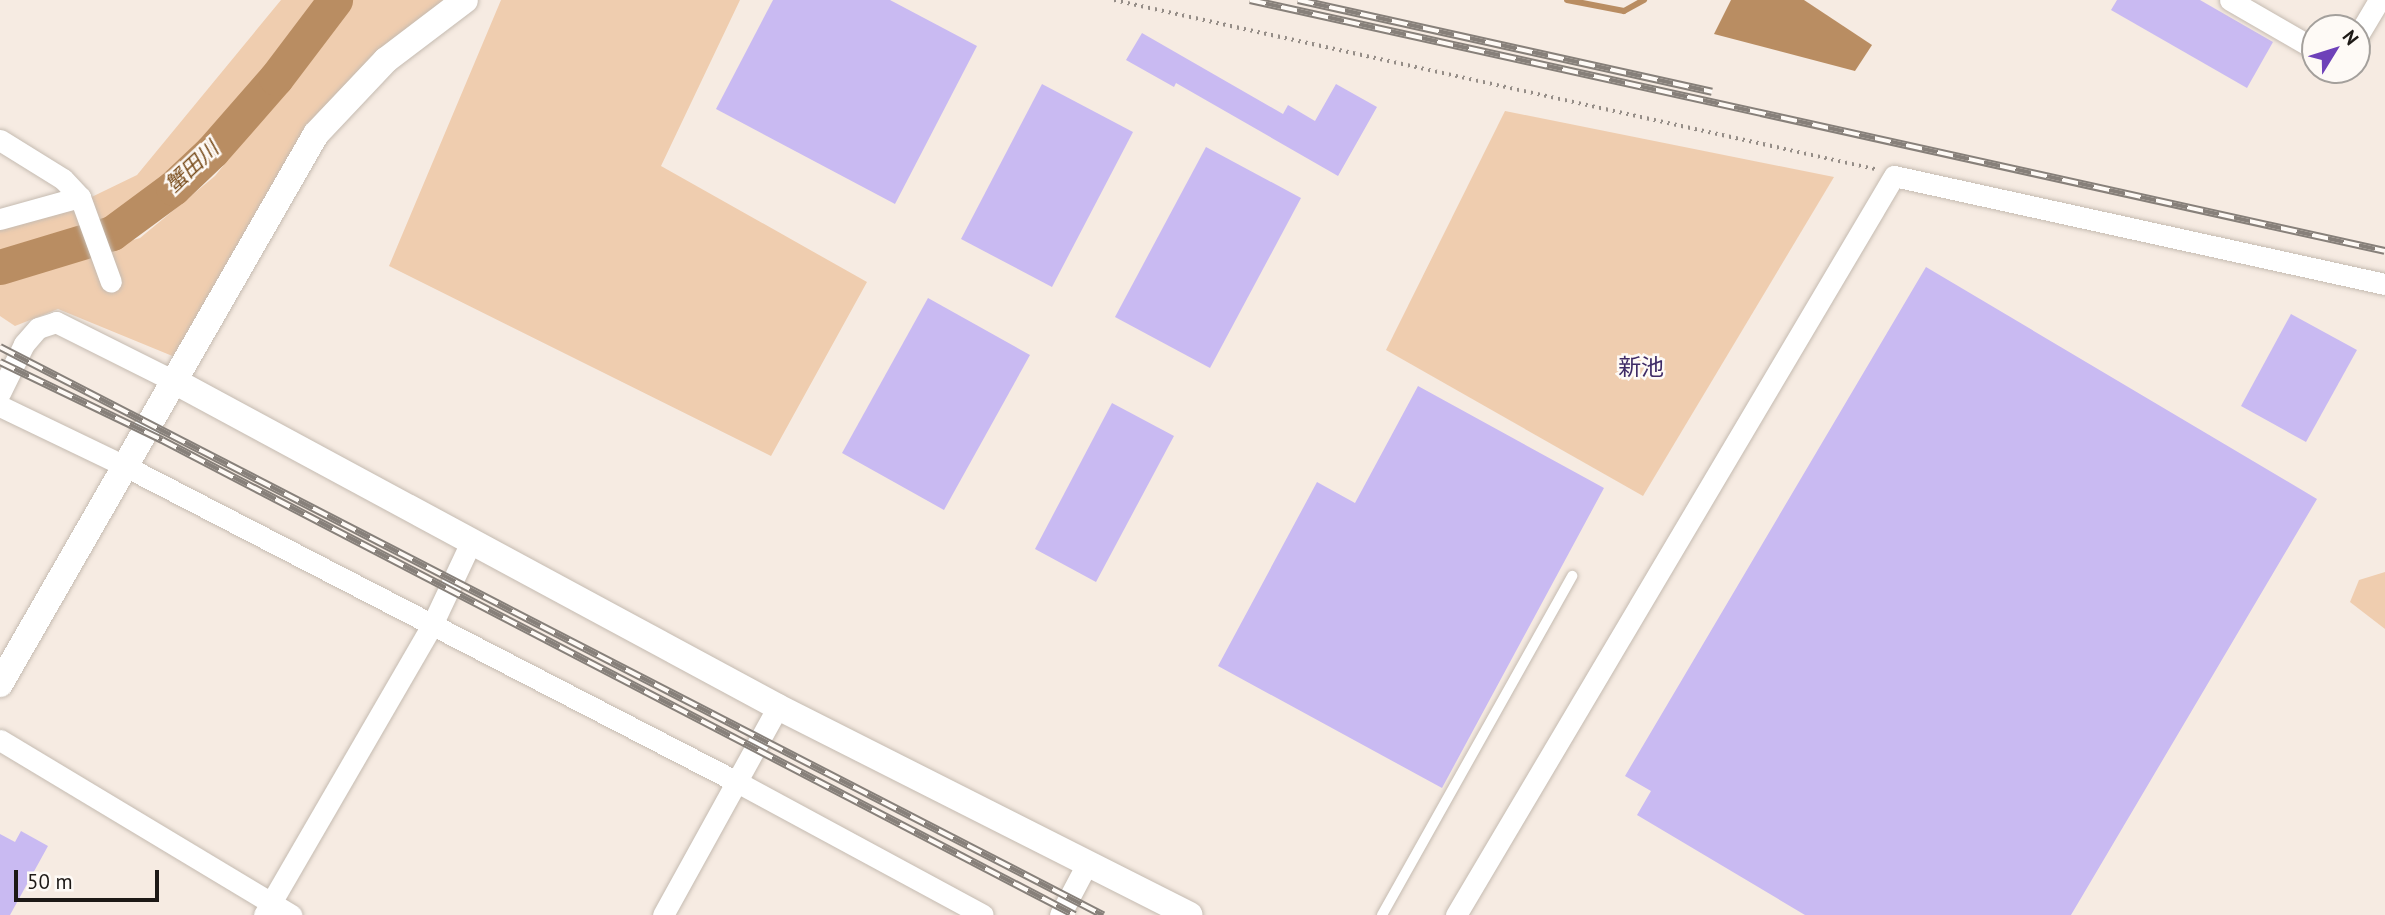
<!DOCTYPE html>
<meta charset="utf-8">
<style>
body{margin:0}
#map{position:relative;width:2385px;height:915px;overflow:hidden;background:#f6ebe2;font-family:"PT Sans","Noto Sans JP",sans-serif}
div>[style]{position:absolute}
.green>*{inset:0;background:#efcdaf}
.water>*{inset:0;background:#b98d62}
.stream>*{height:6px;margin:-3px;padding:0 3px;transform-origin:3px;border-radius:3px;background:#b98d62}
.river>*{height:35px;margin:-17.5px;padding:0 17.5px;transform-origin:17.5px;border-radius:17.5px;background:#b98d62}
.building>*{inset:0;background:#c9baf2}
.path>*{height:3.5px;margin-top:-1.75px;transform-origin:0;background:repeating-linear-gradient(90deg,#958d87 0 2px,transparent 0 7px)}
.roads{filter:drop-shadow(0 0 2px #c5bbb1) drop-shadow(0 0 2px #c5bbb1)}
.service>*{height:10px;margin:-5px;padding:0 5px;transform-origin:5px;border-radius:5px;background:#fff}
.minor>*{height:21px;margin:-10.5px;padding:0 10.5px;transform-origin:10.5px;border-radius:10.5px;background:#fff}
.tertiary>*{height:26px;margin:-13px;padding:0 13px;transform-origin:13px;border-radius:13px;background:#fff}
.rail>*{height:8px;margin-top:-4px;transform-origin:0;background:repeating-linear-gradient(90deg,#fefaf6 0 16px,#87807a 0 32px);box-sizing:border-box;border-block:2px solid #87807a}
span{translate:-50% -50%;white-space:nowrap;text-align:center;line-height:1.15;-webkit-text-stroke:5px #fefaf6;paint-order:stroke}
.water-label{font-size:21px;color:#784b1a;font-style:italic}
.quarter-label{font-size:23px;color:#3f2b66}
.north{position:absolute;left:2301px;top:14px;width:70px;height:70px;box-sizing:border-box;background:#fefaf6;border:2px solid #a4a09c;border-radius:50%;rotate:52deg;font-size:19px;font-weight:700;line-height:28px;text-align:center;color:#1d1916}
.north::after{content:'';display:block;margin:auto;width:24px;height:32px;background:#6e41b9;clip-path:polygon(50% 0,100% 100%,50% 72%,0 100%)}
.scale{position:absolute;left:14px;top:870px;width:145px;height:32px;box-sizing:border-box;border:4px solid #1d1916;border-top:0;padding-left:9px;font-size:21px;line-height:24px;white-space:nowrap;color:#1d1916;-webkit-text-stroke:5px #fefaf6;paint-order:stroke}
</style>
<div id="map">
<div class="green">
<div style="clip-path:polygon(281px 0,321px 0,203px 146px,137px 205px,93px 228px,0 255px,0 226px,73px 206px,137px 175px)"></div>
<div style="clip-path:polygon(351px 0,453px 0,327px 121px,187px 362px,58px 309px,15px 326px,0 316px,0 280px,140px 238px,215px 176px,337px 24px)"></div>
<div style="clip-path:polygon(501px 0,740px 0,661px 166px,867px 282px,771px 456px,389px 266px)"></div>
<div style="clip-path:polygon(1505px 111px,1834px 177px,1643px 496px,1386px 350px)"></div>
<div style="clip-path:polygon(2385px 572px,2385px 629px,2350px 602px,2359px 580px)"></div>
</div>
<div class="water">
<div style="clip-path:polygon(1731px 0,1804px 0,1872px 45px,1855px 71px,1714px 34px)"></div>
</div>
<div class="stream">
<div style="left:1567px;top:0;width:58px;rotate:10.9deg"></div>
<div style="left:1624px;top:11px;width:23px;rotate:-29deg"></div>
</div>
<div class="river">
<div style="left:0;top:267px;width:117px;rotate:-16.9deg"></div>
<div style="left:112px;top:233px;width:76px;rotate:-36.4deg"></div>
<div style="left:173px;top:188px;width:54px;rotate:-43.5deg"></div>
<div style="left:212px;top:151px;width:97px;rotate:-48.8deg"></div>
<div style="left:276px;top:78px;width:98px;rotate:-52.9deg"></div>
</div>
<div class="building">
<div style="clip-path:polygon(773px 0,890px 0,977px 46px,895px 204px,716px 109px)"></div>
<div style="clip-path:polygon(2117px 0,2200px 0,2273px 42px,2247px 88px,2111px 10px)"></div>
<div style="clip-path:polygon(1142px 33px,1283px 114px,1288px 105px,1315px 121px,1336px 84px,1377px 107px,1338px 176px,1176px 83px,1174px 87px,1126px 60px)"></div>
<div style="clip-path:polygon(1042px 84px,1133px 132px,1052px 287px,961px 239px)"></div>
<div style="clip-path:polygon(1206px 147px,1301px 198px,1210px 368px,1115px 317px)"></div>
<div style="clip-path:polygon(1926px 267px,2317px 499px,2071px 915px,1805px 915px,1637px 815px,1651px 791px,1625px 776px)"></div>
<div style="clip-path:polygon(928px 298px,1030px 355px,944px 510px,842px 453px)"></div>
<div style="clip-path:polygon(2291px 314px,2357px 350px,2306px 442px,2241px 406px)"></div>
<div style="clip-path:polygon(1418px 386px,1604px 488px,1442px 788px,1218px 666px,1317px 482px,1355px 503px)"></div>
<div style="clip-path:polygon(1112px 403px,1174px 436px,1096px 582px,1035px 549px)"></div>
<div style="clip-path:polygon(21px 831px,48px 846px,10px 915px,0 915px,0 834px,15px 842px)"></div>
</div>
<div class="path">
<div style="left:1114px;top:0;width:780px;rotate:12.52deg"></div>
</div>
<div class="roads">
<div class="service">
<div style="left:1382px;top:915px;width:389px;rotate:-60.7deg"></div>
</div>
<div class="minor">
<div style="left:2230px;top:0;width:98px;rotate:30deg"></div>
<div style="left:2357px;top:37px;width:43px;rotate:-59.3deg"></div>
<div style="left:0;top:140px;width:74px;rotate:31.8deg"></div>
<div style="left:63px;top:179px;width:25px;rotate:47deg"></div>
<div style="left:80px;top:197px;width:90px;rotate:70deg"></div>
<div style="left:0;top:219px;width:83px;rotate:-15.4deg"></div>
<div style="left:0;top:393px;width:55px;rotate:-63.9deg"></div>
<div style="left:24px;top:344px;width:21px;rotate:-49deg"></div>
<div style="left:38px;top:328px;width:19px;rotate:-18deg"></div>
<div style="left:56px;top:322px;width:134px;rotate:26.6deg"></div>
<div style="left:0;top:406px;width:141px;rotate:25.7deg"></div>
<div style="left:127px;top:467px;width:689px;rotate:27.31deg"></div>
<div style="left:739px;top:783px;width:277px;rotate:28.4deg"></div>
<div style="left:0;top:740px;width:340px;rotate:31deg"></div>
<div style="left:264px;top:915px;width:333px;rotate:-59.9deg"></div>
<div style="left:431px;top:627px;width:96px;rotate:-64.8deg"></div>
<div style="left:663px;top:915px;width:238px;rotate:-61.1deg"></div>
<div style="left:1060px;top:915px;width:60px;rotate:-62.2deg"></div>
<div style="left:1456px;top:915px;width:859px;rotate:-59.35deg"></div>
<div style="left:1894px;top:176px;width:503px;rotate:12.41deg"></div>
</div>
<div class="tertiary">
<div style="left:176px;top:382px;width:684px;rotate:28.36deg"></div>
<div style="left:778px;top:707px;width:461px;rotate:26.8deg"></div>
<div style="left:0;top:684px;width:634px;rotate:-60.12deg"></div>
<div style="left:316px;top:134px;width:102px;rotate:-46.6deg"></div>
<div style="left:386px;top:60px;width:99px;rotate:-37.2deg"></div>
</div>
</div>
<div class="rail">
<div style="left:1250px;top:0;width:1162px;rotate:12.47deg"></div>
<div style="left:1298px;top:0;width:424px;rotate:12.5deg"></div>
<div style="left:0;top:347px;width:1241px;rotate:27.25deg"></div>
<div style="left:0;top:362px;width:180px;rotate:25.7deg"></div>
<div style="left:162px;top:440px;width:1029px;rotate:27.49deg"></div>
</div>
<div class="water-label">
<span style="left:192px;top:167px;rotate:-43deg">蟹田川</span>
</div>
<div class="quarter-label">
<span style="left:1641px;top:367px">新池</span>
</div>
<div class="north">N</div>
<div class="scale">50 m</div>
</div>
